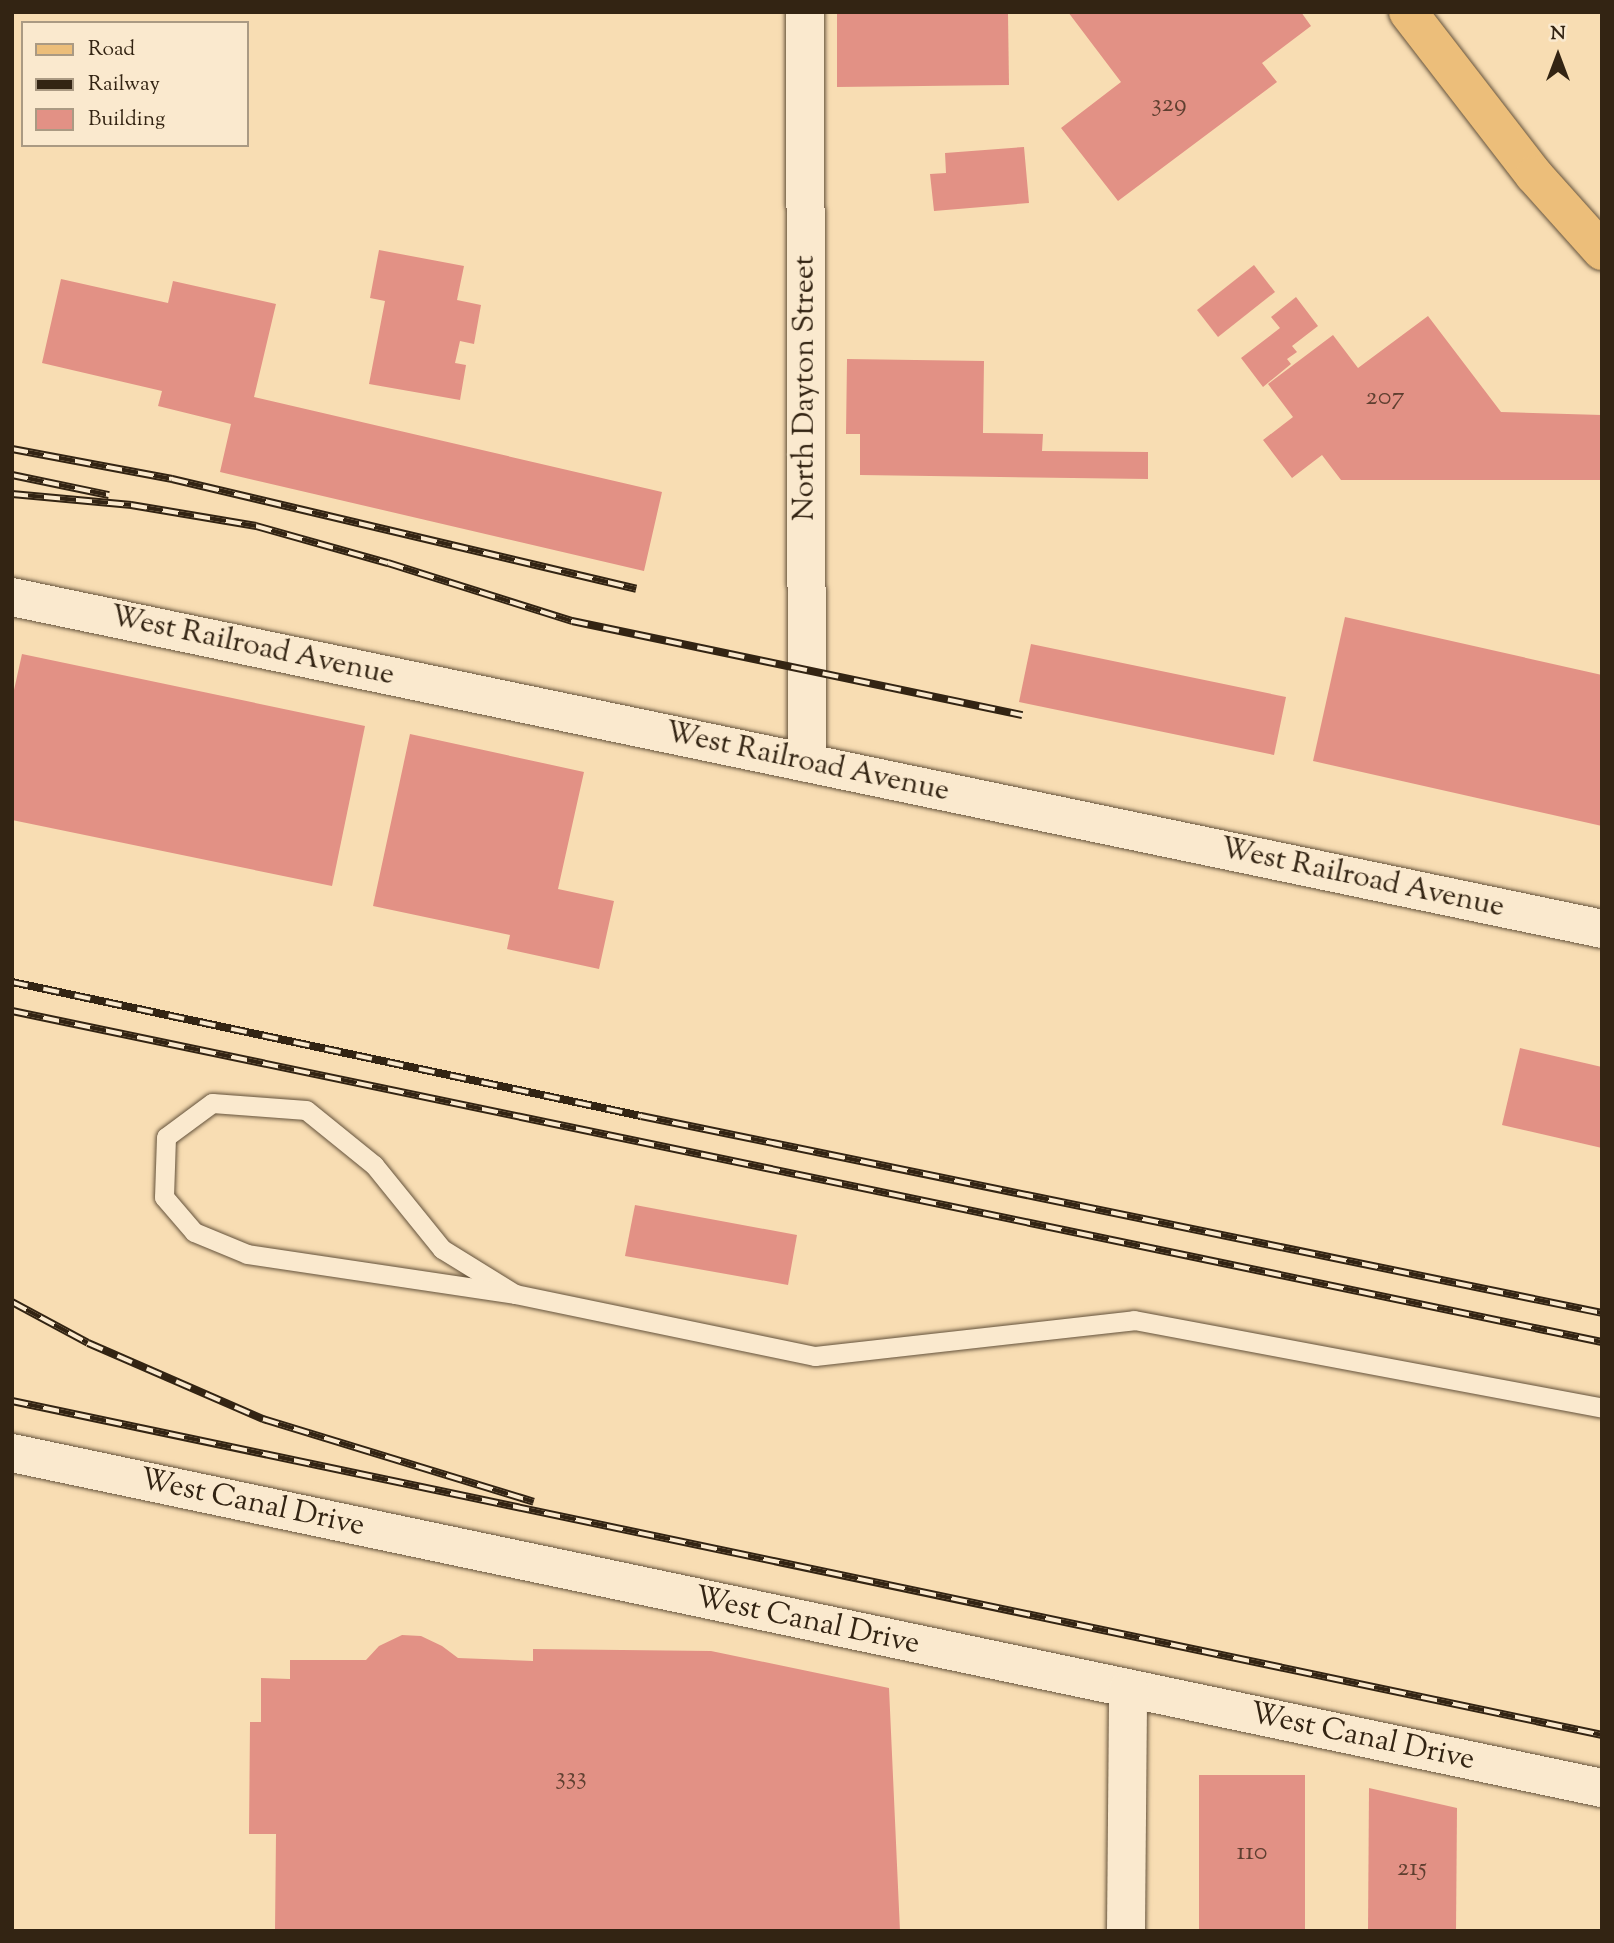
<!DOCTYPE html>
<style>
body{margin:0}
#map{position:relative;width:1614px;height:1943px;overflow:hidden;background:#f8ddb3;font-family:"Sorts Mill Goudy",serif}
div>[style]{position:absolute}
.building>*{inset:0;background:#e29185}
.roads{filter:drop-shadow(0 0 2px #64523b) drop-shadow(0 0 2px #64523b)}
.service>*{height:19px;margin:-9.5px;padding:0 9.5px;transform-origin:9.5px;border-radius:9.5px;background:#fae9ce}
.minor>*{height:38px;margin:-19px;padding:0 19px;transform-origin:19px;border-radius:19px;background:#fae9ce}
.tertiary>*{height:38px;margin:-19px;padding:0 19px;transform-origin:19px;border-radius:19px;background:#fae9ce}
.primary>*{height:38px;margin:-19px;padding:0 19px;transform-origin:19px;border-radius:19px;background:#ecbe7a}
.rail>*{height:8px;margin-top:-4px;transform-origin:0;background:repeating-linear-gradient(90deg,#fae9ce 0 16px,#332413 0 32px);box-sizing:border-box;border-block:2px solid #332413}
span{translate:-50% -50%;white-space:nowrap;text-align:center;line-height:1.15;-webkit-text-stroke:5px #fae9ce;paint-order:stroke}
.number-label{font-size:26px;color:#5f3f30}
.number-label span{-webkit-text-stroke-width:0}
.street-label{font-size:30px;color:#332413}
.frame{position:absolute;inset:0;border:14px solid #332413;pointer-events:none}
.legend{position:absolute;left:21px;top:21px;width:228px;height:126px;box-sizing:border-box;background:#fae9ce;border:2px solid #aa9a83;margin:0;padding:9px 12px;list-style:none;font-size:21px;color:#332413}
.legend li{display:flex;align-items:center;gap:14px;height:35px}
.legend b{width:35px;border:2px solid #aa9a83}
.north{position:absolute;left:1523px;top:21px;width:70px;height:70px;-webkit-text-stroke:5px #fae9ce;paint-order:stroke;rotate:0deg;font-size:19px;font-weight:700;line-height:28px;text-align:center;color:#332413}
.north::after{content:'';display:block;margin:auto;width:24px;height:32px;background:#332413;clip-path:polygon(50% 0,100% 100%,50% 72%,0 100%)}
</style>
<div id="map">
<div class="building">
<div style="clip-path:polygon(837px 12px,1008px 14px,1009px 85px,837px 87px)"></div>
<div style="clip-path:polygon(1068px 12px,1301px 12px,1311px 26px,1262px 63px,1277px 82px,1118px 201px,1061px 128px,1121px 82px)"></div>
<div style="clip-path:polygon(1024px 147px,1029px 203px,934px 211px,930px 174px,946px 173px,945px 153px)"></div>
<div style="clip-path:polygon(379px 250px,464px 266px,457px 300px,481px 305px,474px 344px,460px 341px,455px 363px,466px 365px,460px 400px,369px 384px,385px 301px,370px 298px)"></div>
<div style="clip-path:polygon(1254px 265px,1275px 292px,1218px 337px,1197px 310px)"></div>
<div style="clip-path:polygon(61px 279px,168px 303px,173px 281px,276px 304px,254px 397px,662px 492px,644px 571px,220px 472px,231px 424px,158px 406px,162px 391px,42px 363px)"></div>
<div style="clip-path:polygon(1296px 297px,1318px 326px,1292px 346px,1297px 352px,1287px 359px,1291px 364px,1263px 387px,1241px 358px,1280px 328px,1271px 317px)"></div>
<div style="clip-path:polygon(1428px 316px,1501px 412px,1602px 415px,1602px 480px,1341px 480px,1322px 455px,1292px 478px,1263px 440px,1293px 417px,1268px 384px,1333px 335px,1358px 368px)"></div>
<div style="clip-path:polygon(847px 359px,984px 361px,983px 433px,1043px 434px,1042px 451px,1148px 452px,1148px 479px,860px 475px,860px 434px,846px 434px)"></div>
<div style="clip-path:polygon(1345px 617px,1602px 675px,1602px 826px,1313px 761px)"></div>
<div style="clip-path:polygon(1031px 644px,1286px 697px,1274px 755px,1019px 702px)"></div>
<div style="clip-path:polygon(22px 654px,365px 726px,332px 886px,12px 820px,12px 699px)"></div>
<div style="clip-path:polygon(410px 734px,584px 772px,558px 889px,614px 901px,599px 969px,507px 949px,510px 935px,373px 906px)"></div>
<div style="clip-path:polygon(1520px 1048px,1602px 1067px,1602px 1148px,1502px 1125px)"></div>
<div style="clip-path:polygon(635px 1205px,797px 1235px,788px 1285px,625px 1256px)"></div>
<div style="clip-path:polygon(402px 1635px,421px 1636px,442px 1646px,458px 1658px,533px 1661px,533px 1649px,711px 1651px,889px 1688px,900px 1931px,275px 1931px,276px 1834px,249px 1834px,250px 1722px,261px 1722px,261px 1678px,290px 1679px,290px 1660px,366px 1660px,379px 1646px)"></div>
<div style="clip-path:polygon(1199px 1775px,1305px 1775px,1305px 1931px,1199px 1931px)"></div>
<div style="clip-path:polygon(1369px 1788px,1457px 1808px,1456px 1931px,1368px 1931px)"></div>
</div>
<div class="roads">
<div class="service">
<div style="left:515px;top:1294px;width:86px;rotate:-148.3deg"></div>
<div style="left:442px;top:1249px;width:108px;rotate:-129deg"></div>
<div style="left:374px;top:1165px;width:87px;rotate:-141deg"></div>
<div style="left:306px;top:1110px;width:94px;rotate:-175.7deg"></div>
<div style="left:212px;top:1103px;width:57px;rotate:143.5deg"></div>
<div style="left:166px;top:1137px;width:60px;rotate:91.9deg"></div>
<div style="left:164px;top:1197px;width:46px;rotate:49.4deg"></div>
<div style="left:194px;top:1232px;width:57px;rotate:22.5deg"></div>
<div style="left:247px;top:1254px;width:271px;rotate:8.5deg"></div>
<div style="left:515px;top:1294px;width:306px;rotate:11.7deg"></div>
<div style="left:815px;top:1356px;width:321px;rotate:-6.4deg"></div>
<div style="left:1134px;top:1320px;width:476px;rotate:10.6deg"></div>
</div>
<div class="minor">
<div style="left:805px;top:12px;width:751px;rotate:89.85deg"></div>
<div style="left:12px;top:597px;width:1624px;rotate:11.79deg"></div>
</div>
<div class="tertiary">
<div style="left:12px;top:1453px;width:1625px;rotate:11.9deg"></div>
<div style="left:1126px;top:1931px;width:242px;rotate:-89.5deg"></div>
</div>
<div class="primary">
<div style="left:1408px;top:12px;width:206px;rotate:52.3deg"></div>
<div style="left:1534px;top:175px;width:102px;rotate:48.2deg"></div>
</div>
</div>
<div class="rail">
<div style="left:12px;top:449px;width:163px;rotate:10.6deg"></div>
<div style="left:172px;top:479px;width:477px;rotate:13.3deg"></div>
<div style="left:12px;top:475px;width:99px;rotate:11.7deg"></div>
<div style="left:12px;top:494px;width:120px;rotate:5.3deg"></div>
<div style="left:131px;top:505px;width:127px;rotate:9.5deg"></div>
<div style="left:256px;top:526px;width:137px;rotate:15.7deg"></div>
<div style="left:388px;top:563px;width:193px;rotate:17.5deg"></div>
<div style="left:572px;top:621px;width:460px;rotate:11.8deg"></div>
<div style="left:12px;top:982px;width:643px;rotate:12.03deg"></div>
<div style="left:641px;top:1116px;width:981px;rotate:11.58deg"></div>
<div style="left:12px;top:1011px;width:1624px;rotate:11.76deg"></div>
<div style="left:12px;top:1302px;width:86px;rotate:28.3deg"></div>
<div style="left:88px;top:1343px;width:191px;rotate:23.5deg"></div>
<div style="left:263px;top:1419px;width:283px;rotate:17deg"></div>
<div style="left:12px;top:1401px;width:1625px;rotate:11.86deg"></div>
</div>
<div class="number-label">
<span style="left:1169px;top:105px">329</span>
<span style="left:1385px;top:398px">207</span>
<span style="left:571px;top:1778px">333</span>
<span style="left:1252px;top:1853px">110</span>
<span style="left:1412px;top:1869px">215</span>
</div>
<div class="street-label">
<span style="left:806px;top:388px;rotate:-90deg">North Dayton Street</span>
<span style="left:252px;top:647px;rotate:12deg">West Railroad Avenue</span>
<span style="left:807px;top:763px;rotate:12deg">West Railroad Avenue</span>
<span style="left:1362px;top:879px;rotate:12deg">West Railroad Avenue</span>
<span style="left:252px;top:1504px;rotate:12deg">West Canal Drive</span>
<span style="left:807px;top:1622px;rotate:12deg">West Canal Drive</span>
<span style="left:1362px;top:1738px;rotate:12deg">West Canal Drive</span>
</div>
<div class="frame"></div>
<ul class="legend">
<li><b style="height:9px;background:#ecbe7a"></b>Road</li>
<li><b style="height:9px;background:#332413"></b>Railway</li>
<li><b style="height:19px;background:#e29185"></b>Building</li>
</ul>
<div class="north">N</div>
</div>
